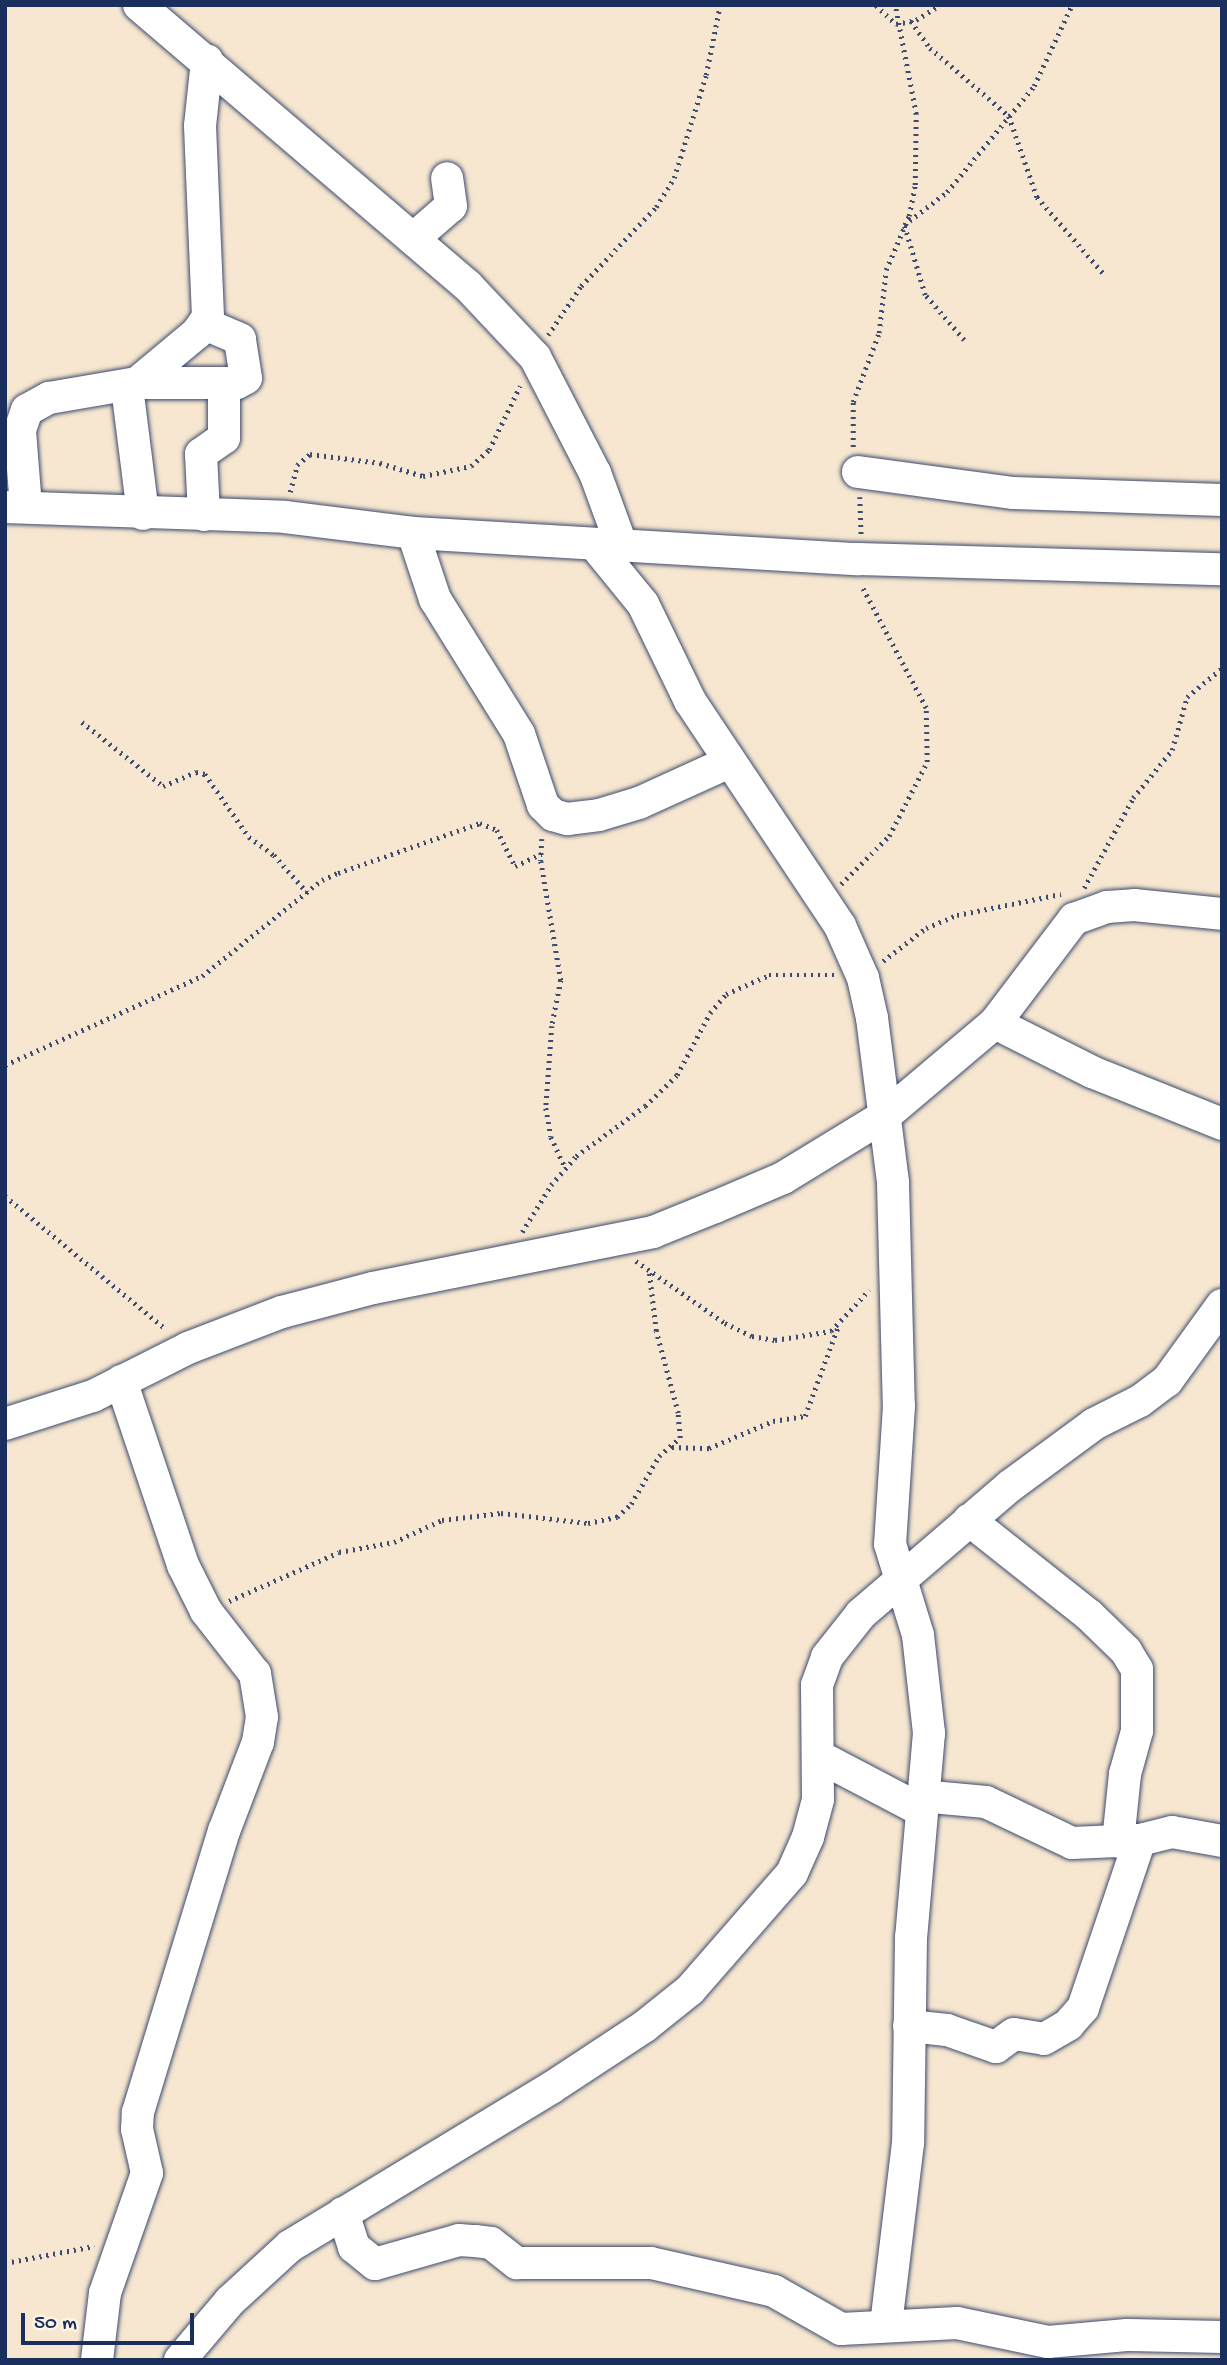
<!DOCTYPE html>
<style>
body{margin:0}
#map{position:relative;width:1227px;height:2365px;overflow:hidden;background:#f7e7d0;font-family:"Gochi Hand",sans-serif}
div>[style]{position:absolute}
.path>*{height:4.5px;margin-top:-2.25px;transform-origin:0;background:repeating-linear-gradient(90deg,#3c4b6f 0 2px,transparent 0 7px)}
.roads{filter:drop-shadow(0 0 2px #3c4b6f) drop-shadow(0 0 2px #3c4b6f)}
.minor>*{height:32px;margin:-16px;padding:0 16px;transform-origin:16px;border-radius:16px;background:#fff}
span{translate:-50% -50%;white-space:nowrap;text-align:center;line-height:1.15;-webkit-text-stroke:5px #fcf5e5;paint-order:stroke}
.frame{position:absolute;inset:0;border:7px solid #1b2f5e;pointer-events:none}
.scale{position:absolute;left:21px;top:2313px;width:173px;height:32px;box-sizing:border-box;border:4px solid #1b2f5e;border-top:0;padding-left:9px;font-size:21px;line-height:24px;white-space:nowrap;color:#1b2f5e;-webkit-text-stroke:5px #fcf5e5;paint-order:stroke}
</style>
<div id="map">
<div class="path">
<div style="left:876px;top:5px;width:28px;rotate:44deg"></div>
<div style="left:896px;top:24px;width:20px;rotate:-11deg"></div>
<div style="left:916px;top:20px;width:28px;rotate:-32deg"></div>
<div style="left:911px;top:21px;width:33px;rotate:55deg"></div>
<div style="left:930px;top:48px;width:104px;rotate:40.7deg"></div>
<div style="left:1009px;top:116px;width:86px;rotate:70.9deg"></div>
<div style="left:1037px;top:197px;width:102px;rotate:49deg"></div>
<div style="left:548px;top:335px;width:59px;rotate:-56deg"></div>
<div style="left:581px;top:286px;width:109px;rotate:-46.5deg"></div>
<div style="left:656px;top:207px;width:34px;rotate:-58deg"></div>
<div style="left:674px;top:178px;width:108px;rotate:-72.7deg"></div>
<div style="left:706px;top:75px;width:71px;rotate:-78.7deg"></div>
<div style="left:964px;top:340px;width:60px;rotate:-130.9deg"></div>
<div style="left:925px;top:295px;width:73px;rotate:-106.7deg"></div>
<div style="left:904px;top:225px;width:54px;rotate:-37.5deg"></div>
<div style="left:947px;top:192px;width:137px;rotate:-50.6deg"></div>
<div style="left:1034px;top:86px;width:89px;rotate:-64.9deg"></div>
<div style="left:853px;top:447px;width:45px;rotate:-90deg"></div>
<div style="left:853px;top:402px;width:74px;rotate:-69.4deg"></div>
<div style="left:879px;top:333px;width:63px;rotate:-83.7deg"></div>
<div style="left:886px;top:270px;width:59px;rotate:-66.9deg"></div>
<div style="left:909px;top:216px;width:32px;rotate:-79deg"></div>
<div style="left:915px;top:185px;width:71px;rotate:-89.2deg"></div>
<div style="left:916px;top:114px;width:111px;rotate:-100.9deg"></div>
<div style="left:290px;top:492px;width:28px;rotate:-75deg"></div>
<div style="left:297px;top:465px;width:17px;rotate:-40deg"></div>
<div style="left:310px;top:454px;width:71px;rotate:7.3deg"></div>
<div style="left:380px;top:463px;width:45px;rotate:16.8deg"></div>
<div style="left:423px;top:476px;width:49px;rotate:-11.8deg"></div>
<div style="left:471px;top:466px;width:24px;rotate:-42deg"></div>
<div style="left:489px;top:450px;width:71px;rotate:-64.2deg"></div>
<div style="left:860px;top:497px;width:37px;rotate:88deg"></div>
<div style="left:82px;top:722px;width:103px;rotate:38.3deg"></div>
<div style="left:163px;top:786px;width:36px;rotate:-23deg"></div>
<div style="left:196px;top:772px;width:9px;rotate:13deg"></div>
<div style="left:205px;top:774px;width:77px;rotate:55.1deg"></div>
<div style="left:249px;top:837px;width:31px;rotate:36deg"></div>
<div style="left:274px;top:855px;width:50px;rotate:48.3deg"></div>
<div style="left:542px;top:839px;width:22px;rotate:93deg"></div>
<div style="left:541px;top:861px;width:121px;rotate:80.5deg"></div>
<div style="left:561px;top:980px;width:47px;rotate:101.1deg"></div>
<div style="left:552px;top:1026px;width:82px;rotate:94.2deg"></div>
<div style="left:546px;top:1108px;width:29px;rotate:80deg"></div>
<div style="left:551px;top:1137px;width:33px;rotate:65deg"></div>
<div style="left:841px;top:884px;width:68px;rotate:-45deg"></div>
<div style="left:889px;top:836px;width:83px;rotate:-62.8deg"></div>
<div style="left:927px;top:762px;width:54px;rotate:-91.1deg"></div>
<div style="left:926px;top:708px;width:139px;rotate:-117.9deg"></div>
<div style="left:1084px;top:888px;width:102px;rotate:-61.4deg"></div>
<div style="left:1133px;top:798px;width:62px;rotate:-50.9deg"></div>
<div style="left:1172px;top:750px;width:55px;rotate:-74.2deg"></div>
<div style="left:1187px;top:697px;width:45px;rotate:-39.6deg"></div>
<div style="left:883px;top:961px;width:54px;rotate:-37.5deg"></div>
<div style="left:926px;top:928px;width:34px;rotate:-23deg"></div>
<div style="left:957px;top:915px;width:106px;rotate:-11.4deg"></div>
<div style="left:5px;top:1065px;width:216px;rotate:-24.3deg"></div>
<div style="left:202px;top:976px;width:154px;rotate:-38.7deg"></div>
<div style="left:322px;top:880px;width:17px;rotate:-24deg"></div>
<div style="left:338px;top:873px;width:151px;rotate:-19.4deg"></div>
<div style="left:480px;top:823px;width:18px;rotate:22deg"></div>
<div style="left:497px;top:830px;width:40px;rotate:63.4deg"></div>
<div style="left:515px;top:866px;width:29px;rotate:-25deg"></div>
<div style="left:5px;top:1196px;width:209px;rotate:39.6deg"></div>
<div style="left:522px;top:1232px;width:55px;rotate:-58.3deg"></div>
<div style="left:551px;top:1185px;width:38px;rotate:-49deg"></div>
<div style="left:576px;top:1156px;width:85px;rotate:-35.9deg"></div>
<div style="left:645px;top:1106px;width:45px;rotate:-44.1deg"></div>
<div style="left:677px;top:1075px;width:70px;rotate:-62deg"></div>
<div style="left:710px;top:1013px;width:25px;rotate:-50deg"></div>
<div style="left:726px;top:994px;width:47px;rotate:-23.8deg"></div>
<div style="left:769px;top:975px;width:66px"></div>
<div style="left:636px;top:1261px;width:108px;rotate:34.9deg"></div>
<div style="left:725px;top:1323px;width:30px;rotate:26deg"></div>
<div style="left:752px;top:1336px;width:23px;rotate:10deg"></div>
<div style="left:775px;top:1340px;width:57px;rotate:-9.1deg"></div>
<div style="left:831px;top:1331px;width:56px;rotate:-47.2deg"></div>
<div style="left:672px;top:1447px;width:37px;rotate:2deg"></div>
<div style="left:709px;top:1448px;width:69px;rotate:-22.9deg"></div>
<div style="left:773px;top:1421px;width:32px;rotate:-9deg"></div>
<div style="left:805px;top:1416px;width:95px;rotate:-69.7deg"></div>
<div style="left:229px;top:1601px;width:120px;rotate:-24deg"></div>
<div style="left:339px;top:1552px;width:56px;rotate:-10.3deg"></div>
<div style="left:394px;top:1542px;width:53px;rotate:-24.6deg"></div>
<div style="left:442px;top:1520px;width:59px;rotate:-6.8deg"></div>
<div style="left:501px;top:1513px;width:88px;rotate:6.6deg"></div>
<div style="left:588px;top:1523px;width:30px;rotate:-12deg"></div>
<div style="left:617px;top:1517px;width:19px;rotate:-43deg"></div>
<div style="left:631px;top:1504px;width:56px;rotate:-59.7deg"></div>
<div style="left:659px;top:1456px;width:28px;rotate:-41deg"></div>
<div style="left:680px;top:1438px;width:25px;rotate:-95deg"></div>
<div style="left:678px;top:1413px;width:85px;rotate:-105deg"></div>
<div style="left:656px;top:1331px;width:60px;rotate:-96.7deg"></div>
<div style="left:5px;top:2263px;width:91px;rotate:-10.8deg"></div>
</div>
<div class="roads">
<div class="minor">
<div style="left:139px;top:5px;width:433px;rotate:40.5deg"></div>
<div style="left:468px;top:286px;width:98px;rotate:46.7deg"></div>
<div style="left:535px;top:357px;width:131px;rotate:62.7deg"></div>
<div style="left:595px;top:473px;width:76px;rotate:69.9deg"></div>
<div style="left:413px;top:239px;width:50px;rotate:-41deg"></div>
<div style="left:451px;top:206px;width:28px;rotate:-98deg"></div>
<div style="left:137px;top:383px;width:100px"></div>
<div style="left:237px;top:383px;width:10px;rotate:-29deg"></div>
<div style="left:246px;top:378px;width:39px;rotate:-99deg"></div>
<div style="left:240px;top:339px;width:39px;rotate:-157deg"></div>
<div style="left:127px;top:387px;width:128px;rotate:82.8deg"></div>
<div style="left:858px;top:472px;width:157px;rotate:7.7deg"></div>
<div style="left:1014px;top:493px;width:208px;rotate:1.9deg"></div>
<div style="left:5px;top:507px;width:280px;rotate:2deg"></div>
<div style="left:285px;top:517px;width:129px;rotate:7.1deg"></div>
<div style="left:413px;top:533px;width:445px;rotate:3.4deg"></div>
<div style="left:857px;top:559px;width:365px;rotate:1.6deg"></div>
<div style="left:26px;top:507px;width:77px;rotate:-94.5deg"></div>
<div style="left:20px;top:430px;width:21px;rotate:-71deg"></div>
<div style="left:27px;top:410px;width:25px;rotate:-29deg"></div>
<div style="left:49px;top:398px;width:89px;rotate:-9.7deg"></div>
<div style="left:137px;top:383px;width:78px;rotate:-39.8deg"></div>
<div style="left:197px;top:333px;width:19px;rotate:-55deg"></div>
<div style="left:208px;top:317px;width:191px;rotate:-92.4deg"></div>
<div style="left:200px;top:126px;width:66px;rotate:-83.9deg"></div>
<div style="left:204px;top:515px;width:61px;rotate:-92.8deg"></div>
<div style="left:201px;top:454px;width:28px;rotate:-35deg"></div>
<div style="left:224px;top:438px;width:55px;rotate:-90deg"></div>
<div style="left:413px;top:533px;width:70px;rotate:71.6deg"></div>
<div style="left:435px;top:599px;width:159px;rotate:58.1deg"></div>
<div style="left:519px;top:734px;width:75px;rotate:71.3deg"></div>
<div style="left:543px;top:805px;width:14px;rotate:45deg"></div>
<div style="left:553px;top:815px;width:15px;rotate:16deg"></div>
<div style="left:567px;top:819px;width:32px;rotate:-7deg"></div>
<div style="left:599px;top:815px;width:42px;rotate:-16.7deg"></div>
<div style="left:639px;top:803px;width:97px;rotate:-24.4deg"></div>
<div style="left:594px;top:544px;width:77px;rotate:50.8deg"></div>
<div style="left:643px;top:604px;width:108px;rotate:64.1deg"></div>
<div style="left:690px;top:701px;width:270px;rotate:56.3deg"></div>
<div style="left:840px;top:926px;width:57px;rotate:66.1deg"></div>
<div style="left:863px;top:978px;width:41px;rotate:77.3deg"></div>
<div style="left:872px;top:1018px;width:166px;rotate:82.7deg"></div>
<div style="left:893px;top:1183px;width:223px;rotate:88.5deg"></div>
<div style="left:899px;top:1406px;width:138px;rotate:93.7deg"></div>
<div style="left:890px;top:1544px;width:95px;rotate:72.9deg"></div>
<div style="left:918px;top:1635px;width:99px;rotate:83.6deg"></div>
<div style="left:929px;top:1733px;width:205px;rotate:95deg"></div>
<div style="left:911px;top:1937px;width:206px;rotate:90.8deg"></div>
<div style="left:908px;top:2143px;width:183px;rotate:96.9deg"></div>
<div style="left:995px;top:1023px;width:109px;rotate:26.8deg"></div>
<div style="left:1092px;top:1072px;width:140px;rotate:21.8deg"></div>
<div style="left:5px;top:1424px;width:92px;rotate:-17.7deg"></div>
<div style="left:93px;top:1396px;width:106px;rotate:-26.8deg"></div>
<div style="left:188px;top:1348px;width:101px;rotate:-21deg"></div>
<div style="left:282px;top:1312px;width:94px;rotate:-14.8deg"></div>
<div style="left:373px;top:1288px;width:286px;rotate:-11.3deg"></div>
<div style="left:653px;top:1232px;width:67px;rotate:-22deg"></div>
<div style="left:715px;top:1207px;width:74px;rotate:-23.1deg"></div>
<div style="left:783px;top:1178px;width:121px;rotate:-31.5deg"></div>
<div style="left:886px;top:1115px;width:143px;rotate:-40.2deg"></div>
<div style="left:995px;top:1023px;width:131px;rotate:-52.8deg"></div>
<div style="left:1074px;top:919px;width:35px;rotate:-20deg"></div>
<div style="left:1107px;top:907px;width:27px;rotate:-4deg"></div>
<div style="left:1134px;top:905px;width:88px;rotate:5.8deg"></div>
<div style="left:969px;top:1520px;width:153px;rotate:38.4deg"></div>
<div style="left:1089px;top:1615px;width:52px;rotate:44.2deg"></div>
<div style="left:1126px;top:1651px;width:21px;rotate:59deg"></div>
<div style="left:1137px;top:1669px;width:62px;rotate:90deg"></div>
<div style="left:1137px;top:1731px;width:45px;rotate:105.6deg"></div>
<div style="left:1125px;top:1774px;width:68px;rotate:95.9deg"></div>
<div style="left:818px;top:1756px;width:114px;rotate:27.7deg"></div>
<div style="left:921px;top:1796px;width:65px;rotate:5.3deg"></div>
<div style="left:986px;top:1802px;width:95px;rotate:25.5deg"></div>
<div style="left:1072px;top:1843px;width:68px;rotate:-2.5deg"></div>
<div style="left:1140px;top:1840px;width:33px;rotate:-14deg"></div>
<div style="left:1172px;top:1832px;width:51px;rotate:10.2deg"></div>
<div style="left:909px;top:2026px;width:38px;rotate:6deg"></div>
<div style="left:947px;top:2030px;width:52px;rotate:19.1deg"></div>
<div style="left:996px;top:2047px;width:22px;rotate:-36deg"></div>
<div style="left:1014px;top:2034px;width:30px;rotate:9deg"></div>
<div style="left:1044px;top:2039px;width:28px;rotate:-30deg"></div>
<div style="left:1068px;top:2025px;width:23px;rotate:-49deg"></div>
<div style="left:1083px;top:2008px;width:177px;rotate:-71.3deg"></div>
<div style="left:343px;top:2213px;width:36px;rotate:72deg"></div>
<div style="left:354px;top:2247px;width:27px;rotate:39deg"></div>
<div style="left:375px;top:2264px;width:87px;rotate:-15.9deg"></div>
<div style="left:459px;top:2240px;width:16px;rotate:4deg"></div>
<div style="left:475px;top:2241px;width:16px;rotate:7deg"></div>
<div style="left:491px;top:2243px;width:33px;rotate:38deg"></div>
<div style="left:517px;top:2263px;width:134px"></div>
<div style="left:651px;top:2263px;width:126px;rotate:12.8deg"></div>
<div style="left:774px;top:2291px;width:77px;rotate:29.6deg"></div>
<div style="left:841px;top:2329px;width:116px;rotate:-3deg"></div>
<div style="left:957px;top:2323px;width:93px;rotate:11.8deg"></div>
<div style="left:1048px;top:2342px;width:79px;rotate:-5.1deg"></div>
<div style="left:1127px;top:2335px;width:95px;rotate:1.2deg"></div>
<div style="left:97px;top:2360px;width:67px;rotate:-83.2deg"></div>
<div style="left:105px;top:2293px;width:127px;rotate:-70.7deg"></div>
<div style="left:147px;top:2173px;width:45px;rotate:-102.8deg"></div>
<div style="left:137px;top:2129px;width:17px;rotate:-87deg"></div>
<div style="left:138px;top:2112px;width:294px;rotate:-73deg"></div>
<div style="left:224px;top:1831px;width:95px;rotate:-69.1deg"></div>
<div style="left:258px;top:1742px;width:25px;rotate:-81deg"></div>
<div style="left:262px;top:1717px;width:44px;rotate:-99.2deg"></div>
<div style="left:255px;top:1674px;width:80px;rotate:-127.9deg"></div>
<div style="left:206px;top:1611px;width:51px;rotate:-116.6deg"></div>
<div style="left:183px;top:1565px;width:194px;rotate:-108.6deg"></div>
<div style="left:180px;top:2360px;width:77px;rotate:-49.7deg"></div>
<div style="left:230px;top:2301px;width:81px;rotate:-42.5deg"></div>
<div style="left:290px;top:2246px;width:305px;rotate:-31.2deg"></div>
<div style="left:551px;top:2088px;width:113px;rotate:-33.4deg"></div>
<div style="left:645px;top:2026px;width:58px;rotate:-38.7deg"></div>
<div style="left:690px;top:1990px;width:155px;rotate:-48.9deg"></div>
<div style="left:792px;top:1873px;width:39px;rotate:-66deg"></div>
<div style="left:808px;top:1837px;width:39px;rotate:-75deg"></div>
<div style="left:818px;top:1799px;width:114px;rotate:-90.5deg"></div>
<div style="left:817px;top:1685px;width:30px;rotate:-70deg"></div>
<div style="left:827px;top:1657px;width:55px;rotate:-51.7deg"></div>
<div style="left:861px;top:1614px;width:196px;rotate:-40.7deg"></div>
<div style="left:1010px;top:1486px;width:104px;rotate:-36.4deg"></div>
<div style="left:1094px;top:1424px;width:51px;rotate:-26.6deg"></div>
<div style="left:1140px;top:1401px;width:34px;rotate:-37deg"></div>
<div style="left:1167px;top:1381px;width:94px;rotate:-54.1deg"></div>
</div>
</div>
<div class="frame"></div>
<div class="scale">50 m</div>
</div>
